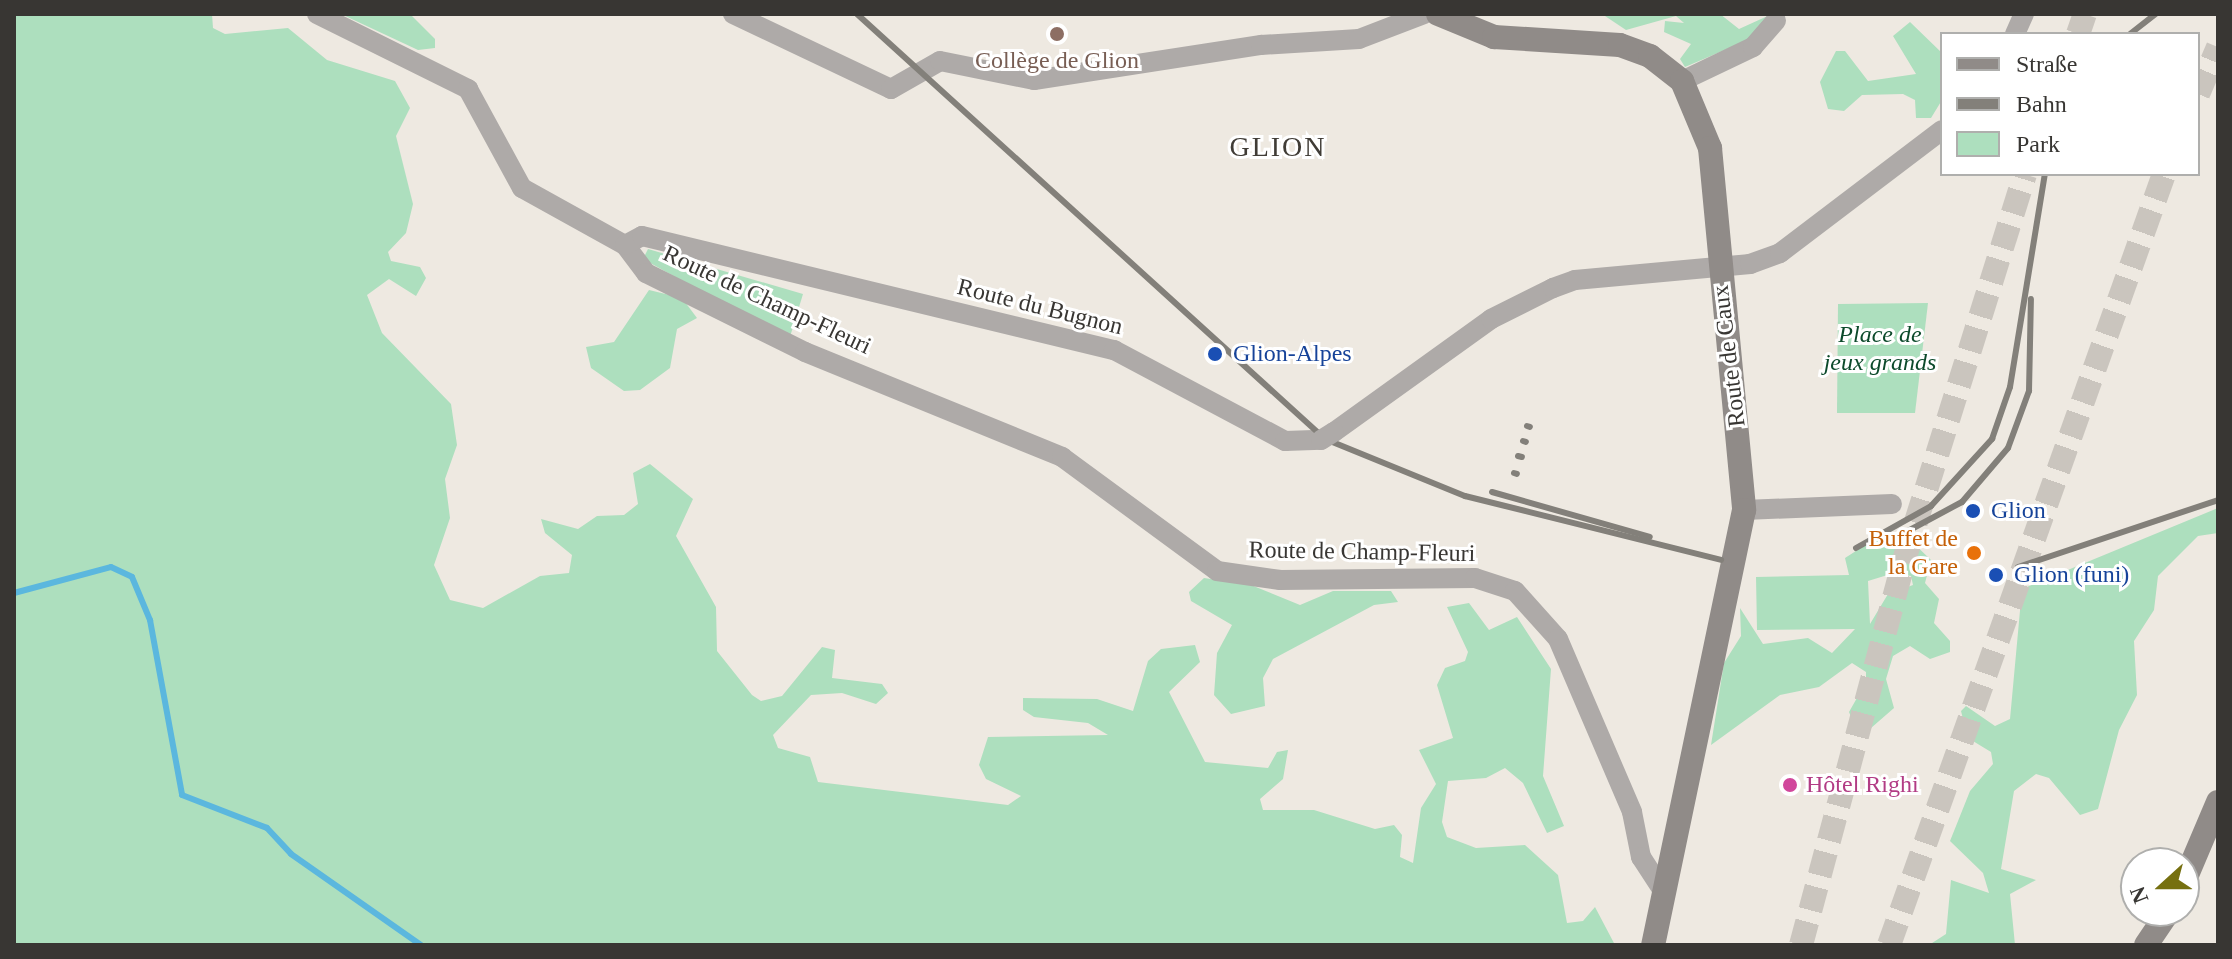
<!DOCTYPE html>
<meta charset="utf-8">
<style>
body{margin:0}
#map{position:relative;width:2232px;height:959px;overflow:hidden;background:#eee9e1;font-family:"Times New Roman",serif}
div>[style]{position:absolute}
.green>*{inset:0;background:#addfbe}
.stream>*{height:6px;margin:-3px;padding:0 3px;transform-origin:3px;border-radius:3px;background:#5bb7de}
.highway-tunnel>*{height:24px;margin-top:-12px;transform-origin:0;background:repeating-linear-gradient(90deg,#cac5be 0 24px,transparent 0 36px)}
.street>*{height:20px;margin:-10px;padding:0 10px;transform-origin:10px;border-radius:10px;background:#aeaaa8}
.secondary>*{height:24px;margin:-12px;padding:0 12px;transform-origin:12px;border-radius:12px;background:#908b88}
.rail>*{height:6px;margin:-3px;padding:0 3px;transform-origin:3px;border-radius:3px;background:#83807a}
.street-bridge>*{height:20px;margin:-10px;padding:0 10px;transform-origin:10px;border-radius:10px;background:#aeaaa8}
.dots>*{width:22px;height:22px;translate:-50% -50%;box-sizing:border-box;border:4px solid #fff;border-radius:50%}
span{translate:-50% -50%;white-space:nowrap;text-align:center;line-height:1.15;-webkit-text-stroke:6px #fff;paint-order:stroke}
.education-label{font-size:24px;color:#785e54}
.street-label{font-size:24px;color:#383633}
.park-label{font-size:24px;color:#0c4a2b;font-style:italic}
.transit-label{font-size:24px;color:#164399}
.left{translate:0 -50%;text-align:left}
.food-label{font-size:24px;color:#c56008}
.right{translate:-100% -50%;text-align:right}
.hotel-label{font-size:24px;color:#b23c85}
.quarter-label{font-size:28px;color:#403c36;letter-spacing:2px}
.frame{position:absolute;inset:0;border:16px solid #383633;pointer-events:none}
.legend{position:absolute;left:1940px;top:32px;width:260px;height:144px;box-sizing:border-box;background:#fff;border:2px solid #afafad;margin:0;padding:10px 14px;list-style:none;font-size:24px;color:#383633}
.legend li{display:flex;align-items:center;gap:16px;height:40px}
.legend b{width:40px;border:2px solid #afafad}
.north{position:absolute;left:2120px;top:847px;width:80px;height:80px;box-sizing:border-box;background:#fff;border:2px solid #afafad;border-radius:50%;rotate:249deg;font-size:22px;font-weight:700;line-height:32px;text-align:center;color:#383633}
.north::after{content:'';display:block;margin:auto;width:28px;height:36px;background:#767010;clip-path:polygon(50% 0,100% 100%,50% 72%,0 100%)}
</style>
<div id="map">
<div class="green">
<div style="clip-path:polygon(14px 14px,212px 14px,213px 28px,225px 34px,288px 28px,327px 60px,395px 81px,410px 108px,396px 136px,413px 204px,406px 233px,388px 252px,391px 261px,420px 267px,426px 278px,416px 296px,389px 279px,367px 295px,382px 333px,451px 404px,457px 445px,445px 479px,450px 518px,434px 565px,450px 600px,483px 608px,540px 576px,569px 573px,572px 555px,545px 533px,541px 519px,578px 529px,597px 516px,624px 515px,638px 504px,633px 473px,650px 464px,693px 499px,676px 536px,716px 607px,717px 651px,752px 695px,761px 701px,782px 696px,822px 647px,835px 650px,832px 678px,882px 684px,888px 693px,876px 704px,842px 693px,811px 695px,773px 735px,778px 748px,810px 757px,818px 782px,1008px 805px,1021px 796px,986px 779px,979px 765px,988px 737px,1108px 735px,1088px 723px,1034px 717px,1023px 710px,1023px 698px,1097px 699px,1133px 711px,1148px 661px,1161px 649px,1195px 645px,1200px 662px,1169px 692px,1205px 762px,1268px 768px,1277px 752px,1288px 750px,1283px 779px,1260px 799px,1263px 810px,1314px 810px,1375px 829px,1394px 825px,1402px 835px,1400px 857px,1413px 863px,1421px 808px,1436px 784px,1419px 750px,1453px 738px,1437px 685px,1445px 668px,1465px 661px,1468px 652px,1447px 607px,1469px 603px,1489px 630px,1517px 617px,1551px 669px,1543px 776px,1564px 826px,1547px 833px,1523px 783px,1505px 768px,1486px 778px,1448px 781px,1442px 822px,1447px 837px,1476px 848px,1525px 845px,1558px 875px,1567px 923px,1583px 921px,1595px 907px,1615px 945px,14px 945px)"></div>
<div style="clip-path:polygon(341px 14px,410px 14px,435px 39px,435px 48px,418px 50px)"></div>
<div style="clip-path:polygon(1602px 14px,1720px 14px,1739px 29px,1772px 14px,1748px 40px,1685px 67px,1680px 59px,1691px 44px,1664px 32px,1665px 21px,1684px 23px,1676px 16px,1626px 30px)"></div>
<div style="clip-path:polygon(1910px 22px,1942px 53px,1942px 100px,1931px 118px,1916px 118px,1915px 100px,1903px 94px,1862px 95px,1844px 111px,1828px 109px,1820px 82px,1836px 51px,1845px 51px,1868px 81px,1916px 74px,1893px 36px)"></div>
<div style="clip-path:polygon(648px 249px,803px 294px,789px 340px,643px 259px)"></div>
<div style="clip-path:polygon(649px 290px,682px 298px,697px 318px,677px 329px,670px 368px,640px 390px,624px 391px,591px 368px,586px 347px,614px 342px)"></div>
<div style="clip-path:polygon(1928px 303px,1915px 413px,1837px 413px,1838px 304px)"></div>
<div style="clip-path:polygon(2218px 508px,2218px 533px,2198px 536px,2158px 576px,2154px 610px,2134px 641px,2137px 695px,2119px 730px,2098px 809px,2080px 815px,2049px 778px,2036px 774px,2014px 791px,2001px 869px,2036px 880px,2010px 894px,2015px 945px,1929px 945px,1946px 934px,1951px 880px,1989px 893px,1983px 873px,1950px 841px,1970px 791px,1993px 764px,1991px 752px,1968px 738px,1961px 711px,1966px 706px,1995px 726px,2010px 719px,2022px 589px)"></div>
<div style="clip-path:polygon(evenodd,1887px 531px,1907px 537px,1931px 560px,1925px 583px,1939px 599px,1934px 623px,1950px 641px,1950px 652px,1930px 659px,1910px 646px,1893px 656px,1886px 679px,1894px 708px,1871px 728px,1854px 724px,1849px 712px,1866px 682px,1866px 672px,1852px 663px,1819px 687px,1780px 695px,1711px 745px,1724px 663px,1741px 636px,1740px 608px,1763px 644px,1808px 638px,1832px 653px,1855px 629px,1757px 630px,1756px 577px,1849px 575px,1845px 558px,1887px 531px,1894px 573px,1911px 576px,1913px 585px,1888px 594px,1870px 624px,1868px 581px,1894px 573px)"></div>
<div style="clip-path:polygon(1204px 578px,1251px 585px,1300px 605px,1333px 591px,1391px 591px,1398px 602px,1374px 605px,1273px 659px,1263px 678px,1265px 706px,1231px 714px,1214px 695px,1217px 653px,1232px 625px,1191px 601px,1189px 592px)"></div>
</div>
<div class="stream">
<div style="left:14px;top:593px;width:100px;rotate:-15deg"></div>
<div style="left:111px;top:567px;width:23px;rotate:25deg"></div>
<div style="left:132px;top:577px;width:47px;rotate:67.3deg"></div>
<div style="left:150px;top:620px;width:178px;rotate:79.6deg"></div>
<div style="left:182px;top:795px;width:91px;rotate:21.2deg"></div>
<div style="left:267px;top:828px;width:35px;rotate:47deg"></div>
<div style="left:291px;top:854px;width:159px;rotate:35deg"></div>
</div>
<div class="highway-tunnel">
<div style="left:2078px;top:34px;width:21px;rotate:-71deg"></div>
<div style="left:2198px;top:94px;width:51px;rotate:-66.9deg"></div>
<div style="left:1801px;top:945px;width:402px;rotate:-75deg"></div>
<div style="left:1905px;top:557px;width:401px;rotate:-72.6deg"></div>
<div style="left:1889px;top:945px;width:819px;rotate:-70.37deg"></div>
</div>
<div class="street">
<div style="left:317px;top:14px;width:169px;rotate:26.4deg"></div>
<div style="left:468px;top:89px;width:113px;rotate:61.4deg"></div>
<div style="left:522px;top:188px;width:118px;rotate:29deg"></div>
<div style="left:733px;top:14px;width:175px;rotate:25.4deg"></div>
<div style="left:891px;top:89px;width:56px;rotate:-29.7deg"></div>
<div style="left:940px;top:61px;width:96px;rotate:11.4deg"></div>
<div style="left:1034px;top:80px;width:230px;rotate:-8.8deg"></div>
<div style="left:1261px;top:45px;width:98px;rotate:-3.5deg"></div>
<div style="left:1359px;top:39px;width:70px;rotate:-21deg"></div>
<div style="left:2015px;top:34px;width:22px;rotate:-66deg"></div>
<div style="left:1682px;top:81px;width:79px;rotate:-25.6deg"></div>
<div style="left:1753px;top:47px;width:35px;rotate:-49deg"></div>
<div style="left:625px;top:245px;width:35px;rotate:53deg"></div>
<div style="left:646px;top:273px;width:178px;rotate:26.4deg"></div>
<div style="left:805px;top:352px;width:278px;rotate:22.2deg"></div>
<div style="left:1062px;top:457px;width:192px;rotate:36.3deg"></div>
<div style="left:1217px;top:571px;width:64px;rotate:8.1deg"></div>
<div style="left:1280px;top:580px;width:195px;rotate:-0.6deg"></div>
<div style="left:1475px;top:578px;width:42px;rotate:18deg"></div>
<div style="left:1515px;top:591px;width:64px;rotate:48.1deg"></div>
<div style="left:1558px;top:639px;width:188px;rotate:66.8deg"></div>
<div style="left:1632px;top:812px;width:46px;rotate:78.7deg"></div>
<div style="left:1641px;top:857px;width:38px;rotate:57deg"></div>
<div style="left:625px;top:245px;width:19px;rotate:-28deg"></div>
<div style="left:642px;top:236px;width:486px;rotate:13.6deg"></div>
<div style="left:1114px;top:350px;width:194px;rotate:28deg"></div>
<div style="left:1285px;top:441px;width:36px;rotate:-2deg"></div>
<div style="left:1334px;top:432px;width:193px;rotate:-35.7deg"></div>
<div style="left:1491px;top:319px;width:69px;rotate:-26.6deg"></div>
<div style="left:1553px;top:288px;width:23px;rotate:-20deg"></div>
<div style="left:1575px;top:280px;width:176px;rotate:-5.2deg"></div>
<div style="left:1750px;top:264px;width:32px;rotate:-20deg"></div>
<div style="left:1780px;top:253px;width:203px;rotate:-37.2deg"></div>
<div style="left:1744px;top:510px;width:148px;rotate:-2.3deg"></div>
</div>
<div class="secondary">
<div style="left:1438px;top:14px;width:61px;rotate:22.3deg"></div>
<div style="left:1494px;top:37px;width:126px;rotate:3.6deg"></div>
<div style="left:1620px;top:45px;width:32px;rotate:20deg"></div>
<div style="left:1650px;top:56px;width:41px;rotate:38deg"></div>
<div style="left:1682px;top:81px;width:73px;rotate:67.3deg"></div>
<div style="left:1710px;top:148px;width:364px;rotate:84.6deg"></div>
<div style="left:1744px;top:510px;width:444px;rotate:101.8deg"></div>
<div style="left:2184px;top:882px;width:87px;rotate:-67deg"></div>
<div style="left:2146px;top:945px;width:41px;rotate:-55.9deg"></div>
</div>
<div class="rail">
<div style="left:857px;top:14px;width:632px;rotate:42.24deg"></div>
<div style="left:1325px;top:439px;width:151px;rotate:22.2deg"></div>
<div style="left:1465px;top:496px;width:264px;rotate:14deg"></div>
<div style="left:2130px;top:34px;width:33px;rotate:-38deg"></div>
<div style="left:1527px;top:426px;width:3px;rotate:18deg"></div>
<div style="left:1523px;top:441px;width:3px;rotate:18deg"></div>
<div style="left:1518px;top:456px;width:4px;rotate:14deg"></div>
<div style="left:1514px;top:473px;width:3px;rotate:18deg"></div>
<div style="left:1492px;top:492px;width:164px;rotate:15.9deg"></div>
<div style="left:1906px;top:532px;width:64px;rotate:-28.2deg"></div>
<div style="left:1962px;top:502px;width:71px;rotate:-49.6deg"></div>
<div style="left:2008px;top:448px;width:61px;rotate:-69.8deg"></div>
<div style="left:2029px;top:391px;width:92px;rotate:-88.8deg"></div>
<div style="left:1856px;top:548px;width:86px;rotate:-29.2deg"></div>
<div style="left:1931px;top:506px;width:91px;rotate:-47.7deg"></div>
<div style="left:1992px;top:439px;width:55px;rotate:-70.9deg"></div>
<div style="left:2010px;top:387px;width:216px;rotate:-80.7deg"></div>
<div style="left:2018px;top:567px;width:211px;rotate:-18.5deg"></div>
</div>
<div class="street-bridge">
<div style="left:1321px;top:440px;width:15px;rotate:-32deg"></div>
</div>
<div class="dots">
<div style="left:1057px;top:34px;background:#8d6e63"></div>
<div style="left:1215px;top:354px;background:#1a4fb4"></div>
<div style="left:1973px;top:511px;background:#1a4fb4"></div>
<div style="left:1974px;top:553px;background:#e8710a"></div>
<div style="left:1996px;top:575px;background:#1a4fb4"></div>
<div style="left:1790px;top:785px;background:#d1479c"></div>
</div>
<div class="education-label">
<span style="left:1057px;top:61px">Collège de Glion</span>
</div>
<div class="street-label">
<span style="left:767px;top:300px;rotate:25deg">Route de Champ-Fleuri</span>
<span style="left:1040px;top:307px;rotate:14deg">Route du Bugnon</span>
<span style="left:1729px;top:356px;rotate:-97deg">Route de Caux</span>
<span style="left:1362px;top:552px;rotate:1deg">Route de Champ-Fleuri</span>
</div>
<div class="park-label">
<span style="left:1880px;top:349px">Place de<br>jeux grands</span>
</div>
<div class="transit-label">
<span class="left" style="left:1233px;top:354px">Glion-Alpes</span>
<span class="left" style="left:1991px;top:511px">Glion</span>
<span class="left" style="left:2014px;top:575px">Glion (funi)</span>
</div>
<div class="food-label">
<span class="right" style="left:1958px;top:553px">Buffet de<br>la Gare</span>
</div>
<div class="hotel-label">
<span class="left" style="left:1806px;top:785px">Hôtel Righi</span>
</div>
<div class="quarter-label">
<span style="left:1278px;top:147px">GLION</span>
</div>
<div class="frame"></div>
<ul class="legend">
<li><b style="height:10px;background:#908b88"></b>Straße</li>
<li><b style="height:10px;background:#83807a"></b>Bahn</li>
<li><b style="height:22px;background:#addfbe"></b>Park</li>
</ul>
<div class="north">N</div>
</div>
